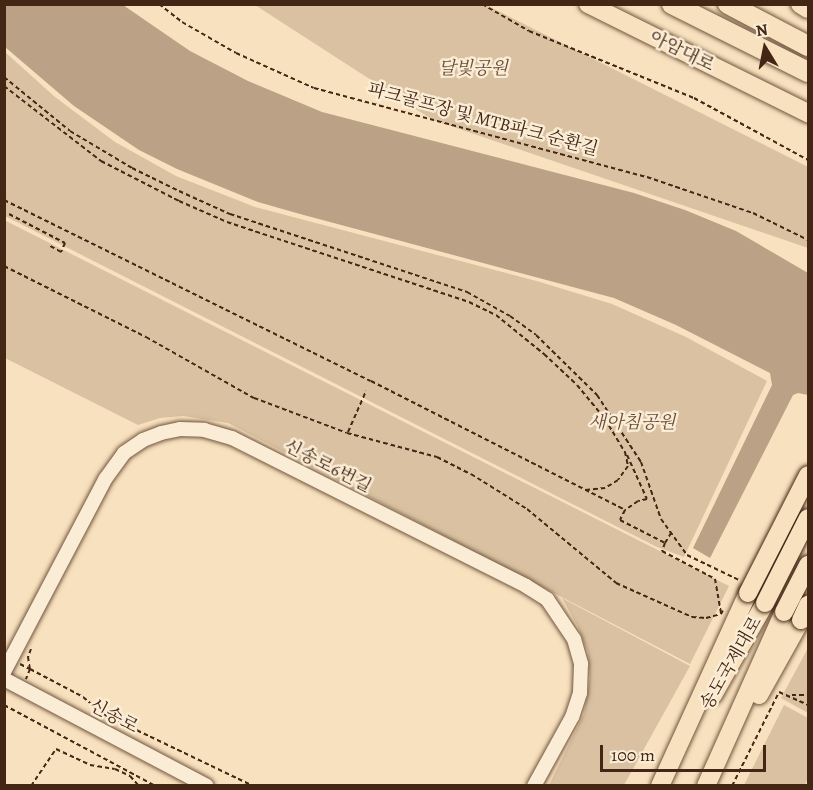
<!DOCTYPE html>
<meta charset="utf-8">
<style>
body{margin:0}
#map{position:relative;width:813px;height:790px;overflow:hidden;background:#f8e1be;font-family:Alegreya,"Noto Serif KR",serif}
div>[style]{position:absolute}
.green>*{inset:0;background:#d9c1a1}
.water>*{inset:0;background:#bba185}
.path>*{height:2px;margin-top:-1px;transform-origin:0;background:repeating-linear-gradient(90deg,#442615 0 4.5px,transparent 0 7.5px)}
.roads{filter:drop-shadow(0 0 2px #71553f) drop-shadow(0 0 2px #71553f)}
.minor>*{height:14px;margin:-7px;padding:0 7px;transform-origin:7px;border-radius:7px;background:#faecd5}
.major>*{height:18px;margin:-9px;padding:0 9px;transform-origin:9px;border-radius:9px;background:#f8e1be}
.highway>*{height:20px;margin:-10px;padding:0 10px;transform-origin:10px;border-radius:10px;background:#f8e1be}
.bridges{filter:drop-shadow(0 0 2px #442615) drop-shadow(0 0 2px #442615)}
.major-bridge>*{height:18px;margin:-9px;padding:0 9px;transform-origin:9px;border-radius:9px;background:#f8e1be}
span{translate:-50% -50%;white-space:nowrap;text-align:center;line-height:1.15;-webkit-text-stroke:5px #faecd5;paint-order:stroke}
.street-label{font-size:18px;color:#442615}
.park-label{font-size:18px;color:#694d38;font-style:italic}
.frame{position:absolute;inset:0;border:6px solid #442615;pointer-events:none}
.north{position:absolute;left:735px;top:18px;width:60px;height:60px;-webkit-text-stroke:4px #faecd5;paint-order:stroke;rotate:350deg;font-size:16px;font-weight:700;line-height:24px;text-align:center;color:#442615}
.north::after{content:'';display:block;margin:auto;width:21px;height:27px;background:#442615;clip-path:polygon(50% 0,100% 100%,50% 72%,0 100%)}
.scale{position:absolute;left:600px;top:745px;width:166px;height:27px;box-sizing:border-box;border:3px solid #442615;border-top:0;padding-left:8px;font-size:18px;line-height:21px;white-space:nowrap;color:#442615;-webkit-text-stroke:4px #faecd5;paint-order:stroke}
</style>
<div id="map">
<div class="green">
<div style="clip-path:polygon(255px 5px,486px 5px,808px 167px,808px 248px,433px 120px)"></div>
<div style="clip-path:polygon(5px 52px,55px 97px,115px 142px,176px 176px,255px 207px,540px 282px,612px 304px,686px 337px,767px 381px,684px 557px,657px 547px,5px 216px)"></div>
<div style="clip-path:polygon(4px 220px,729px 586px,690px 664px,228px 423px,183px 416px,160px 418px,138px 425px,5px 358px)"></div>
<div style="clip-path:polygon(562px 598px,690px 666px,624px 785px,549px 785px,584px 714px,590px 678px,588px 652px,577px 625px)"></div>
<div style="clip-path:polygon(808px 648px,808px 713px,781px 698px)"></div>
<div style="clip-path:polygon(784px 705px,808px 718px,808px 778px,805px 785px,744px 785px)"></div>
</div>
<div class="water">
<div style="clip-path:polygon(5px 4px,123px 5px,190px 51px,248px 81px,322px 112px,634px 193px,685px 210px,736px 231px,808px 273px,808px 395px,798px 393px,793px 395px,710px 558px,693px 548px,772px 385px,770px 373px,676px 325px,614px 298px,300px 214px,258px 202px,177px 169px,139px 150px,74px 106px,5px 47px)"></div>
</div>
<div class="path">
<div style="left:159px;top:4px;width:29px;rotate:38deg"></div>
<div style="left:182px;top:22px;width:62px;rotate:29.9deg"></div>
<div style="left:236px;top:53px;width:85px;rotate:24.2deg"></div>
<div style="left:314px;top:88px;width:345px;rotate:15deg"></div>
<div style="left:647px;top:177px;width:112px;rotate:18.8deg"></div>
<div style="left:753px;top:213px;width:61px;rotate:26.1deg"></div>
<div style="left:482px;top:4px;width:54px;rotate:29.9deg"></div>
<div style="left:529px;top:31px;width:178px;rotate:22.1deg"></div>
<div style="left:694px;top:98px;width:130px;rotate:28.5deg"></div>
<div style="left:4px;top:77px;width:85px;rotate:39.3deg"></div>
<div style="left:70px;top:131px;width:72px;rotate:30.8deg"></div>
<div style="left:132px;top:168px;width:52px;rotate:26.1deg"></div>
<div style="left:179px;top:191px;width:56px;rotate:24.3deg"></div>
<div style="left:230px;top:214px;width:250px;rotate:18.2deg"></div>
<div style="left:467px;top:292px;width:49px;rotate:29.2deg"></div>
<div style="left:510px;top:316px;width:32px;rotate:36deg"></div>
<div style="left:536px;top:335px;width:86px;rotate:44.5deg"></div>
<div style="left:597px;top:395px;width:80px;rotate:56.7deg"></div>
<div style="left:641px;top:462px;width:60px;rotate:70.7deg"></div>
<div style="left:661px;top:519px;width:44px;rotate:54.2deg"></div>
<div style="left:687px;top:555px;width:58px;rotate:25.7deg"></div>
<div style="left:4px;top:86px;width:123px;rotate:37.7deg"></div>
<div style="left:101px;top:161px;width:88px;rotate:27.1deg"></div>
<div style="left:179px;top:201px;width:52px;rotate:23.6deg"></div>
<div style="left:227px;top:222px;width:255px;rotate:18.3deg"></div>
<div style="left:469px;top:302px;width:30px;rotate:26deg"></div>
<div style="left:496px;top:315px;width:62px;rotate:39.1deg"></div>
<div style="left:544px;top:354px;width:45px;rotate:43.2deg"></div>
<div style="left:577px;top:385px;width:44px;rotate:50.5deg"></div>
<div style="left:605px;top:419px;width:39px;rotate:59deg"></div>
<div style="left:625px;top:452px;width:14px;rotate:78deg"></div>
<div style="left:628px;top:466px;width:17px;rotate:126deg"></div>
<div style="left:618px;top:480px;width:15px;rotate:148deg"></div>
<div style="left:605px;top:488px;width:20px;rotate:174deg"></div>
<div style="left:4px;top:200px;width:409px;rotate:26.3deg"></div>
<div style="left:371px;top:381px;width:285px;rotate:26.9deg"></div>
<div style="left:4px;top:210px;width:2px;rotate:-63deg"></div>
<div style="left:9px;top:214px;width:63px;rotate:27.4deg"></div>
<div style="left:65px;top:243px;width:10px;rotate:114deg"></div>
<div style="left:61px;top:252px;width:13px;rotate:-151deg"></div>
<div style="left:4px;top:266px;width:159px;rotate:26.6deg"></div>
<div style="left:146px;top:337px;width:124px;rotate:29.5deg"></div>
<div style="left:254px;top:398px;width:99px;rotate:20.6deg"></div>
<div style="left:347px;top:433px;width:93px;rotate:14.9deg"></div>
<div style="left:437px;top:457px;width:38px;rotate:27deg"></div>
<div style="left:471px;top:474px;width:66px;rotate:32deg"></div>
<div style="left:527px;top:509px;width:116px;rotate:39.7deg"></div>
<div style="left:616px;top:583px;width:83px;rotate:24.1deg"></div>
<div style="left:692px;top:617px;width:14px;rotate:4deg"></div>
<div style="left:706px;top:618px;width:16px;rotate:-15deg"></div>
<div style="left:348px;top:432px;width:45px;rotate:-66.3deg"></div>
<div style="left:627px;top:455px;width:48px;rotate:65.6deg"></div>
<div style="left:647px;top:499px;width:9px;rotate:167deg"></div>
<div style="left:638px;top:501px;width:16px;rotate:145deg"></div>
<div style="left:625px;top:510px;width:11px;rotate:117deg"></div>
<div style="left:620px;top:520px;width:51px;rotate:27.1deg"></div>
<div style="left:665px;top:543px;width:9px;rotate:111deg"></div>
<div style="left:662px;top:551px;width:60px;rotate:27.8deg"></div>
<div style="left:715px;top:579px;width:36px;rotate:80deg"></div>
<div style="left:721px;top:614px;width:4px;rotate:-63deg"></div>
<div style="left:665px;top:543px;width:12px;rotate:-59deg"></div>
<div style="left:31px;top:649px;width:9px;rotate:111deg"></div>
<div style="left:28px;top:657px;width:12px;rotate:81deg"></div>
<div style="left:30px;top:669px;width:60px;rotate:27.8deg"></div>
<div style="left:83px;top:697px;width:26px;rotate:40deg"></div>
<div style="left:103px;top:714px;width:166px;rotate:25.6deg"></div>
<div style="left:20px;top:664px;width:11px;rotate:27deg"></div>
<div style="left:30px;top:669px;width:11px;rotate:112deg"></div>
<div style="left:792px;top:695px;width:16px"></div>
<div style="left:4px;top:705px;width:172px;rotate:28.1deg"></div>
<div style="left:31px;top:786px;width:45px;rotate:-56deg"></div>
<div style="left:56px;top:749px;width:38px;rotate:25deg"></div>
<div style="left:90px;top:765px;width:25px;rotate:9deg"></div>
<div style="left:115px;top:769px;width:17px;rotate:25deg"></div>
<div style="left:130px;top:776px;width:13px;rotate:48deg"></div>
<div style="left:514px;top:786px;width:2px;rotate:-63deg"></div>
<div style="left:732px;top:786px;width:105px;rotate:-63.4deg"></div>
<div style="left:779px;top:692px;width:32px;rotate:24deg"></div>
</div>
<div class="roads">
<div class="minor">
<div style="left:4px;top:672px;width:219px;rotate:-62.3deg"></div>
<div style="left:106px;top:478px;width:31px;rotate:-54deg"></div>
<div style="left:124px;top:453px;width:23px;rotate:-34deg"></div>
<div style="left:143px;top:440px;width:19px;rotate:-21deg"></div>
<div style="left:161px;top:433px;width:19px;rotate:-12deg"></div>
<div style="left:180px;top:429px;width:24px;rotate:2deg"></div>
<div style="left:204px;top:430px;width:29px;rotate:16deg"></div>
<div style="left:232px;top:438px;width:329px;rotate:26.7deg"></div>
<div style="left:526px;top:586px;width:25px;rotate:32deg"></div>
<div style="left:547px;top:599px;width:48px;rotate:56deg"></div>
<div style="left:574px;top:639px;width:26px;rotate:74deg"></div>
<div style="left:581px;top:664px;width:29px;rotate:92deg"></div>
<div style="left:580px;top:693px;width:25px;rotate:108deg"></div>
<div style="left:572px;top:717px;width:79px;rotate:118.8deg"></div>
<div style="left:4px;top:679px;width:229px;rotate:27.8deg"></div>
</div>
<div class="major">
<div style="left:588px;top:4px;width:246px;rotate:26.4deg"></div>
<div style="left:800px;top:4px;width:9px;rotate:32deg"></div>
<div style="left:713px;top:695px;width:106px;rotate:-60.5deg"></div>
<div style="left:759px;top:695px;width:86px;rotate:-60.8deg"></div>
<div style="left:660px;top:786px;width:212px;rotate:-65.5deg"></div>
<div style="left:706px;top:786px;width:191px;rotate:-65.9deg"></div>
</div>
<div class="highway">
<div style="left:672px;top:4px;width:152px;rotate:26.6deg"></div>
<div style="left:728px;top:4px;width:90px;rotate:27.7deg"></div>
</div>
</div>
<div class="bridges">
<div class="major-bridge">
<div style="left:748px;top:593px;width:132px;rotate:-63deg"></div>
<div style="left:765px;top:603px;width:95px;rotate:-63.2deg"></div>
<div style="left:784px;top:612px;width:53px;rotate:-62.9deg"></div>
<div style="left:801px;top:620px;width:17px;rotate:-65deg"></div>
</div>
</div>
<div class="street-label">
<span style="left:682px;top:51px;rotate:26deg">아암대로</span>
<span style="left:483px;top:119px;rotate:15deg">파크골프장 및 MTB파크 순환길</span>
<span style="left:328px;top:466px;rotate:27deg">신송로6번길</span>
<span style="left:731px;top:663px;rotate:-60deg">송도국제대로</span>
<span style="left:114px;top:716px;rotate:28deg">신송로</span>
</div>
<div class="park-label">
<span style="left:473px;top:68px">달빛공원</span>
<span style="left:632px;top:422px">새아침공원</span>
</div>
<div class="frame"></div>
<div class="north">N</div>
<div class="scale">100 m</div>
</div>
